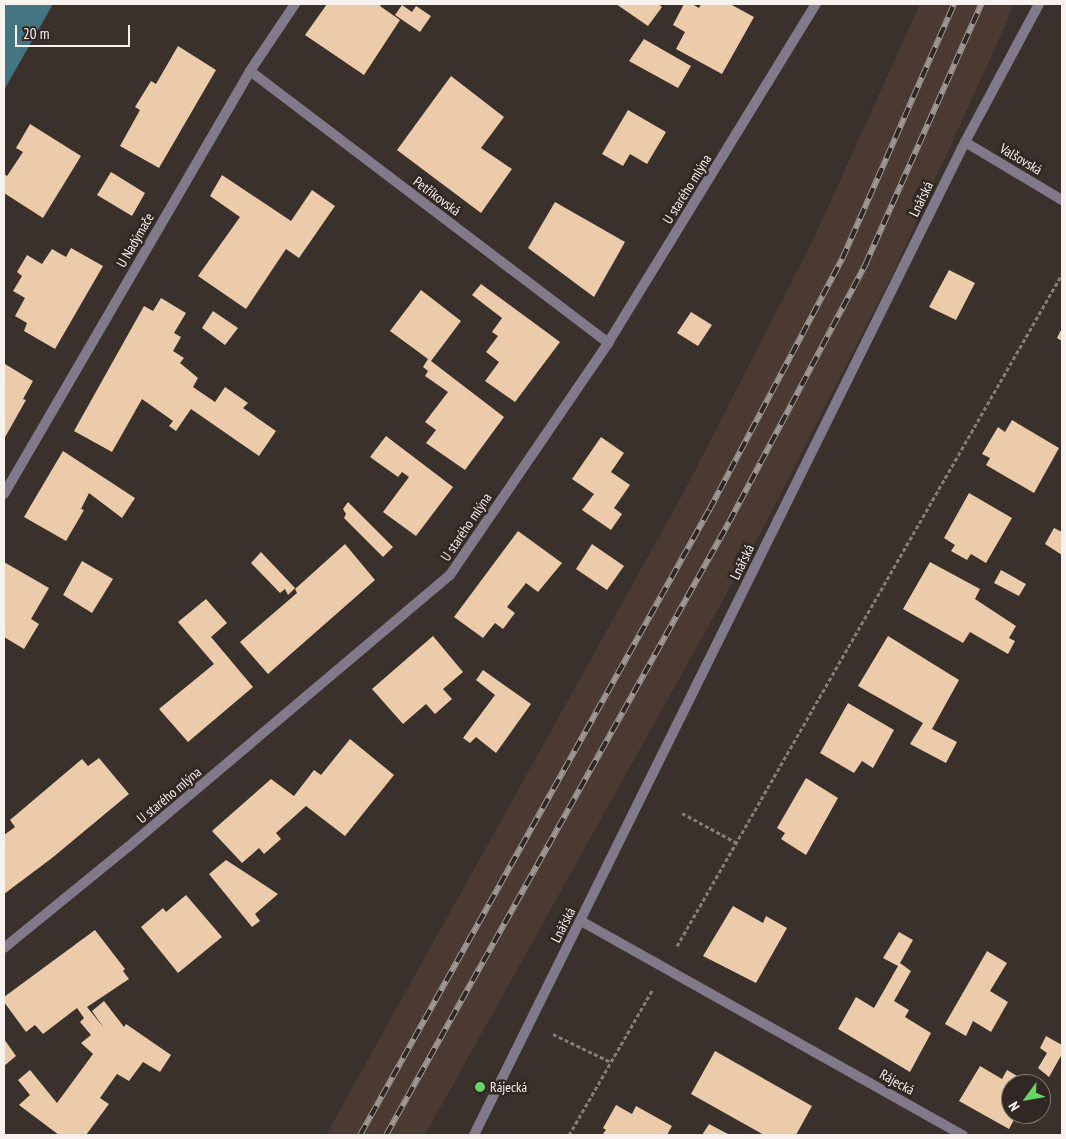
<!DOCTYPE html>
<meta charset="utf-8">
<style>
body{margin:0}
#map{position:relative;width:1066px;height:1139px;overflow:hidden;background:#3b312c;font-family:"PT Sans Narrow",sans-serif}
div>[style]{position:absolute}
.built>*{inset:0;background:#4a3a31}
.water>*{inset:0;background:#437682}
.building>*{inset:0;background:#ebcba9}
.path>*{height:3px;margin-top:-1.5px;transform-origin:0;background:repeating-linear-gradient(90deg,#867d79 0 4px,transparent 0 6.5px)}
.minor>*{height:10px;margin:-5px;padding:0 5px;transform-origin:5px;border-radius:5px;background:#807a8a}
.tertiary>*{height:10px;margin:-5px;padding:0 5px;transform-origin:5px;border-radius:5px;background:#807a8a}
.rail>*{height:5.5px;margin-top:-2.75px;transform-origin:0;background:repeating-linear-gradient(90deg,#312723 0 11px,#9f9792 0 22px);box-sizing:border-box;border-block:1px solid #9f9792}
.dots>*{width:14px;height:14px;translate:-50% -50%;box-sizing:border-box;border:2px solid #312723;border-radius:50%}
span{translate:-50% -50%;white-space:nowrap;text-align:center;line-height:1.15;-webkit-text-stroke:5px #312723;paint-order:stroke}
.street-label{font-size:14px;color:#f8f2ee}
.poi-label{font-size:14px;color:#f8f2ee}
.left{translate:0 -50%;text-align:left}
.frame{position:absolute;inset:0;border:5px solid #f8f2ee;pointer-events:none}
.north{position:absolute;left:1001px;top:1074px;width:50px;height:50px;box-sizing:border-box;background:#312723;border:1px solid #817874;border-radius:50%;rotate:238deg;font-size:14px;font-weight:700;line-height:20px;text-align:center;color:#f8f2ee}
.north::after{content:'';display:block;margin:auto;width:18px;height:22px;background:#68d465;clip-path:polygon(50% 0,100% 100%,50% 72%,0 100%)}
.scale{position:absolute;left:15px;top:25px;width:115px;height:22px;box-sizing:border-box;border:2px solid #f8f2ee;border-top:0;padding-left:6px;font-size:15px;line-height:18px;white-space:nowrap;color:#f8f2ee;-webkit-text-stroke:4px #312723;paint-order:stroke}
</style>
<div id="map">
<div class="built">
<div style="clip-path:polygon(920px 4px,1013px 4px,1003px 30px,892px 275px,762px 530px,425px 1135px,326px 1135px,685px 490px,814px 238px)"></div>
</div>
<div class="water">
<div style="clip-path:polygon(4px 4px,53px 4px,4px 90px)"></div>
</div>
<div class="building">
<div style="clip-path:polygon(327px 4px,381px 4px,380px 6px,400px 20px,364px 75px,305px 35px)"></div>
<div style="clip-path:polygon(616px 4px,658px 4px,662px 7px,648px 26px)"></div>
<div style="clip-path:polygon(684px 4px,692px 4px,699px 8px,701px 4px,730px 4px,754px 17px,722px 74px,676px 49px,685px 32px,673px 25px)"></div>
<div style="clip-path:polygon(402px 5px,412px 12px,416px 6px,431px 16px,420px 32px,395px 15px)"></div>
<div style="clip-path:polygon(644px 39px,691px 66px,678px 88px,629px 61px)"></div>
<div style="clip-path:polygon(178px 46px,216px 70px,159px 168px,120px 146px,140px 110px,135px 107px,151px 81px,156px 84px)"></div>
<div style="clip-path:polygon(451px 76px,504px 117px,481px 148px,512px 169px,481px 213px,397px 150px)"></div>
<div style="clip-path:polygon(628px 110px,666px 132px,647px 164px,630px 154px,623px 166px,602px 154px)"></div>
<div style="clip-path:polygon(30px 124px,81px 156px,43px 218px,4px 193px,4px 174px,7px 176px,23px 152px,16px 148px)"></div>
<div style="clip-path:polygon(111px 172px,145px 193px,132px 216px,97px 195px)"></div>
<div style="clip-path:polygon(222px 175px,291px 221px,312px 190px,335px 206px,299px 258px,286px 249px,246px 309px,198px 276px,240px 217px,210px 196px)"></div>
<div style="clip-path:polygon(555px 202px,625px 242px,594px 297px,528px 248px)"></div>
<div style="clip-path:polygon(71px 248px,103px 266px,55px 349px,24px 331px,27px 323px,15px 316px,25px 298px,13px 291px,22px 276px,17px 272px,27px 255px,42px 264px,52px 249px,66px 257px)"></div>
<div style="clip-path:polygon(949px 270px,975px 283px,956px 320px,929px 307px)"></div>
<div style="clip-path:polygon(481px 284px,560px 342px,515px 402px,485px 381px,499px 362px,486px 352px,498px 336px,492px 332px,502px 318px,472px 295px)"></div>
<div style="clip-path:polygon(421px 290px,461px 321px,431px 361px,504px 417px,465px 470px,426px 443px,436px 430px,425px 422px,448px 392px,425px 376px,428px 371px,423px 367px,428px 359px,390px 331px)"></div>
<div style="clip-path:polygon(161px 298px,186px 313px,174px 333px,181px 337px,173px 351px,184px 358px,180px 363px,198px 378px,193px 387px,215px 402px,225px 387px,248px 403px,243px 408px,276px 431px,259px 456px,191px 409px,176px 431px,169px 426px,173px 421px,142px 399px,112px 452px,74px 431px,144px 306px,153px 311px)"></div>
<div style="clip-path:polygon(213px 311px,238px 328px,225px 345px,202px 328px)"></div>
<div style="clip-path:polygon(691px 312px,712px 325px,698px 346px,677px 333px)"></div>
<div style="clip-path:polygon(1062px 328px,1062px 341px,1057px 338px)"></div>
<div style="clip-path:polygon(5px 364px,33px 381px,23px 399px,26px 400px,4px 439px)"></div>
<div style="clip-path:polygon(1012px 420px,1059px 448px,1034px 493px,986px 465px,990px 458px,982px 454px,998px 427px,1005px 432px)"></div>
<div style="clip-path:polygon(386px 436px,453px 487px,416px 536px,383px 512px,409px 477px,402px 472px,398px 477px,370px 457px)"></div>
<div style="clip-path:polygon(601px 437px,624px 453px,611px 472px,630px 485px,614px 508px,622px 514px,611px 530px,582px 510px,594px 494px,572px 479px)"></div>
<div style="clip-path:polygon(63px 451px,135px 498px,122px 518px,89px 493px,81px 509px,84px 510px,66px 541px,24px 517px)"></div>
<div style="clip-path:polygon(969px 493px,1012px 518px,986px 563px,971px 554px,967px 560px,951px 551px,955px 545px,944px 538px)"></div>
<div style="clip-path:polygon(348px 502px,393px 547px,383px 557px,344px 518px,346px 514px,343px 509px)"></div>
<div style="clip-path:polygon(1054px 528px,1062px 532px,1062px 555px,1045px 544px)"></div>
<div style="clip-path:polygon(518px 531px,562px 563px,538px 592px,526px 583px,507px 607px,515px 613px,503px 629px,495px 623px,483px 638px,454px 617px)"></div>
<div style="clip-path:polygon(345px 544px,375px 580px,268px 674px,240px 642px,297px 593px,295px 589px)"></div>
<div style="clip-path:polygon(592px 544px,624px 566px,607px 590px,576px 569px)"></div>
<div style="clip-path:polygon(261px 552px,295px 588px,288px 595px,285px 589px,280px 593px,251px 563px)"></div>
<div style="clip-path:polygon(82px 561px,113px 579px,92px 613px,63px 595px)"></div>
<div style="clip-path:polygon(4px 562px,49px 588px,31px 619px,39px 624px,24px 649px,4px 637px)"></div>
<div style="clip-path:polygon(930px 562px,980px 589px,975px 599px,1016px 626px,1009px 638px,1015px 641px,1008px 654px,970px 632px,963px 643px,903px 609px)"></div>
<div style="clip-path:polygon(1001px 570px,1026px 584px,1019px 596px,994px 583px)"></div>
<div style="clip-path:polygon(206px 599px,227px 623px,211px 637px,253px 687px,188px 742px,159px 709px,214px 664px,178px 622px)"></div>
<div style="clip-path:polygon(433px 636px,463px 672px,443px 689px,452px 699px,435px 714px,426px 704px,403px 724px,372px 689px)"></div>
<div style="clip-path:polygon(888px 636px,959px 680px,932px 729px,957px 742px,946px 763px,910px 744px,923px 723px,858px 686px)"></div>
<div style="clip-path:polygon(483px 670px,531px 704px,496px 753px,476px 737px,470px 743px,463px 738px,495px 695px,476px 680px)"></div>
<div style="clip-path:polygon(848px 703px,894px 730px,873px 768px,862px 761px,854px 773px,820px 753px)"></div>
<div style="clip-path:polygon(350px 739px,394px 775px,345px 836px,306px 806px,276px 833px,281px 839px,264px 854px,259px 848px,242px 863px,212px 831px,271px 779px,294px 796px,314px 770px,321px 775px)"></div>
<div style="clip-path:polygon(99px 758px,129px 794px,52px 858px,4px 894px,4px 835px,15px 827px,10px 820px,82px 759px,88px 766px)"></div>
<div style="clip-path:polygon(806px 778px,838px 798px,806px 855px,781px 839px,785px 833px,777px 828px)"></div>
<div style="clip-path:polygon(226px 860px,278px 894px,255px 914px,260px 921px,252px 927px,209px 874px)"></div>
<div style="clip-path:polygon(186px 895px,222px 937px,178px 973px,141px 927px,163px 908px,166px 912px)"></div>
<div style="clip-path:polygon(733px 906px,763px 923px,766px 916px,787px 928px,756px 983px,703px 956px)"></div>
<div style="clip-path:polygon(95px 930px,125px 969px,123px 971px,129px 979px,87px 1007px,104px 1028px,92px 1011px,104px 1001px,124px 1027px,126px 1024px,171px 1055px,160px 1072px,143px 1062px,129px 1081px,117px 1074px,100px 1098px,109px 1104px,86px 1135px,59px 1135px,19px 1105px,30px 1095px,18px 1080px,30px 1070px,57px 1103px,93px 1054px,81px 1043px,91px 1035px,80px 1022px,84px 1018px,77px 1008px,43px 1034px,35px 1025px,26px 1032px,4px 1002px,4px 997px)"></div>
<div style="clip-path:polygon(899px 932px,913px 940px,900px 963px,911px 971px,894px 1001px,909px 1010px,905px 1017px,931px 1033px,910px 1072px,838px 1029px,856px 997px,874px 1008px,898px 966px,883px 958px)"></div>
<div style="clip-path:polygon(987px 951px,1007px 963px,990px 991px,1008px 1002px,991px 1032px,973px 1021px,966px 1036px,945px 1024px)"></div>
<div style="clip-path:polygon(1046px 1036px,1062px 1045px,1062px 1054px,1049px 1077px,1038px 1068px,1047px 1053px,1040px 1048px)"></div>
<div style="clip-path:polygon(4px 1039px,16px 1056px,4px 1066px)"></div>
<div style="clip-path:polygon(715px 1051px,812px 1106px,796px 1135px,764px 1135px,691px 1094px)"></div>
<div style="clip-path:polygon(980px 1066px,1002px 1079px,1007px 1070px,1031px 1084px,1011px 1084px,1011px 1114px,1017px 1114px,1009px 1129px,959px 1101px)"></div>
<div style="clip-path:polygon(616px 1105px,632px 1114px,636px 1106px,672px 1126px,667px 1135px,602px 1135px,606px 1130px,603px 1128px)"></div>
<div style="clip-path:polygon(709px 1124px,730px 1135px,702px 1135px)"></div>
</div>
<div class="path">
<div style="left:682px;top:813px;width:63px;rotate:28.6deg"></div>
<div style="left:677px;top:946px;width:774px;rotate:-60.19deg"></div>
<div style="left:553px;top:1034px;width:64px;rotate:25.8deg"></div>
<div style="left:569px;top:1135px;width:168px;rotate:-60.1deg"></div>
</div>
<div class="minor">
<div style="left:250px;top:71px;width:450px;rotate:37.2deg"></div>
<div style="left:965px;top:142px;width:113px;rotate:30.9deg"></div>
<div style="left:4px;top:494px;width:489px;rotate:-59.8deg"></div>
<div style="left:250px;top:71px;width:81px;rotate:-56.1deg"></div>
<div style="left:581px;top:921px;width:438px;rotate:29.3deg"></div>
</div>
<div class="tertiary">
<div style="left:4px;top:948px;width:160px;rotate:-39.2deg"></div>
<div style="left:128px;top:847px;width:422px;rotate:-40.2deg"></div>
<div style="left:450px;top:575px;width:281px;rotate:-55.7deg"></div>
<div style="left:608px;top:343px;width:398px;rotate:-58.5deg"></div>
<div style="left:474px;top:1135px;width:1108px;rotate:-63.69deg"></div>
<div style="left:965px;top:142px;width:157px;rotate:-61.8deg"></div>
</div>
<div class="rail">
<div style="left:360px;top:1135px;width:716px;rotate:-60.82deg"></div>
<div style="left:709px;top:510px;width:284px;rotate:-62.1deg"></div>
<div style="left:842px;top:259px;width:279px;rotate:-66.3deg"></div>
<div style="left:386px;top:1135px;width:702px;rotate:-60.77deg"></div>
<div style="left:729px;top:522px;width:291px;rotate:-62.1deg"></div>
<div style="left:865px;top:265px;width:286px;rotate:-66deg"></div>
</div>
<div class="dots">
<div style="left:480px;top:1087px;background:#68d465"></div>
</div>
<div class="street-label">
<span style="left:1021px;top:159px;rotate:31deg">Valšovská</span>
<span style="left:687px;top:189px;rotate:-58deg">U starého mlýna</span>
<span style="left:437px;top:196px;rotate:37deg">Petříkovská</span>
<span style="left:921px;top:199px;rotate:-64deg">Lnářská</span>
<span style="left:135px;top:240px;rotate:-60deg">U Nadýmače</span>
<span style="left:466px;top:527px;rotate:-56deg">U starého mlýna</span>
<span style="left:742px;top:562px;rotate:-64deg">Lnářská</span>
<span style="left:169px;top:795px;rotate:-40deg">U starého mlýna</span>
<span style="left:563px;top:925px;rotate:-63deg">Lnářská</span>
<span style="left:897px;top:1082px;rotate:29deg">Rájecká</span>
</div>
<div class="poi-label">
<span class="left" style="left:490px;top:1087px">Rájecká</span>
</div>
<div class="frame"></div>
<div class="north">N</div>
<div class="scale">20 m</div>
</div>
